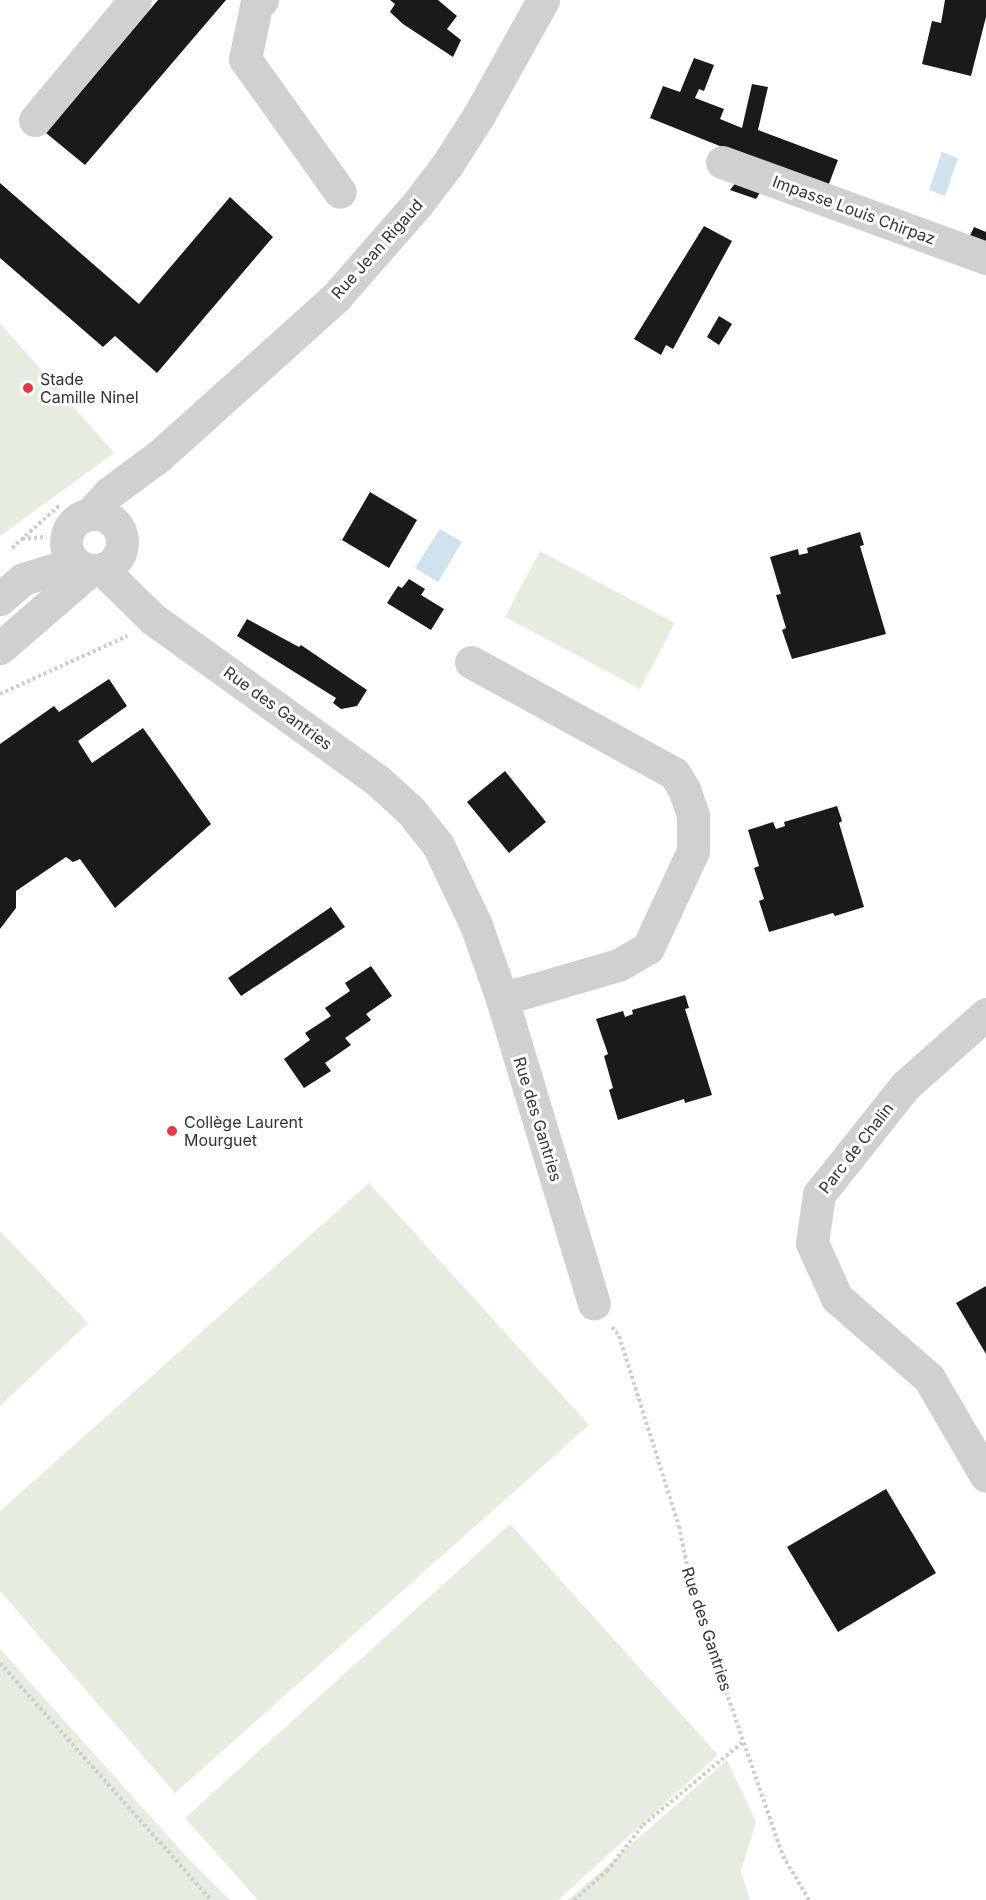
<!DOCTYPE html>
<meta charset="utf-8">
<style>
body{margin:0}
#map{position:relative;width:986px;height:1900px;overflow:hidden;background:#fff;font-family:Inter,sans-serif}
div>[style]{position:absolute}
.green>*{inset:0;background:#e6ecdf}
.water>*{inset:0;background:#cfe2ee}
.building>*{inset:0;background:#1a1a1a}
.path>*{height:4px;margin-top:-2px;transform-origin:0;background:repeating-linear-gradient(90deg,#cdcdcd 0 3px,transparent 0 6px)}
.minor>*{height:33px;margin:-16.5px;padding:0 16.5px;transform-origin:16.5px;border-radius:16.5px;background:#d0d0d0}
.minor>.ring{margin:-16.5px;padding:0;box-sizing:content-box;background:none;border:33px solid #d0d0d0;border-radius:50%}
.dots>*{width:16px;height:16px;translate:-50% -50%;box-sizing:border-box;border:3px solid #fff;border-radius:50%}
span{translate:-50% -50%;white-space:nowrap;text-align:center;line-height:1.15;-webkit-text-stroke:6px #fff;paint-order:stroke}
.street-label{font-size:16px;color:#333}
.poi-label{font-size:16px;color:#333}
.left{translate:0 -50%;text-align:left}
</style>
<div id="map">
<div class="green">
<div style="clip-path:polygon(0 323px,114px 453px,0 536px)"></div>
<div style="clip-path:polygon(540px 551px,675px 623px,640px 689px,505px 617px)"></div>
<div style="clip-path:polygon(369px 1183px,589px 1425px,175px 1793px,0 1591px,0 1511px)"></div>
<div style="clip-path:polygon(0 1231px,88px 1323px,0 1406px)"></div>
<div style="clip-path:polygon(510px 1524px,718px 1755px,558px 1900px,258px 1900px,185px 1818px)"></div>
<div style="clip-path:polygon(0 1649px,185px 1855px,230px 1900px,0 1900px)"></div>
<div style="clip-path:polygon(727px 1760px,756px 1822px,741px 1871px,750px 1900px,568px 1900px)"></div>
</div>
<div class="water">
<div style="clip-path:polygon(942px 152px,958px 158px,945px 196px,929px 190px)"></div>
<div style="clip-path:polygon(440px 529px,462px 542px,438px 582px,415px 568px)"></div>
</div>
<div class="building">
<div style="clip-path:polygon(158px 0,226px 0,85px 165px,46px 133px)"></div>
<div style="clip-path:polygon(390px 0,438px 0,457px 16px,447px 29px,461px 40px,453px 57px,403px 24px,390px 12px,395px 4px)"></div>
<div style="clip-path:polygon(945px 0,986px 0,986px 17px,971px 76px,922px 64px,932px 21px,941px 23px)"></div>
<div style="clip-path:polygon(694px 58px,714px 65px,704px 91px,699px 89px,695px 98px,724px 109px,720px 119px,742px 128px,752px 84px,768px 87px,758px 130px,838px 160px,827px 189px,650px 118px,663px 86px,680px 92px)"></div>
<div style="clip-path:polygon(740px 177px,764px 186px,756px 199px,730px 190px)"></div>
<div style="clip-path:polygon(0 183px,139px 304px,230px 197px,273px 237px,157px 373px,115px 336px,103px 347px,0 258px)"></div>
<div style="clip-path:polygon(704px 226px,732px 241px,673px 349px,666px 345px,661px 355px,634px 339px)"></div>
<div style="clip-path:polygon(974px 227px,986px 232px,986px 249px,967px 242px)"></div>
<div style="clip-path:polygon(719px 316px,732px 324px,719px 345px,707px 337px)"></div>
<div style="clip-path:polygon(370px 492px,417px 520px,389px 568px,342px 540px)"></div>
<div style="clip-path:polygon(860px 532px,864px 545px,860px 546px,886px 634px,792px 659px,782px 630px,786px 628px,776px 595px,781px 594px,770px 557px,798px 549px,799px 555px,808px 553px,807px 548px)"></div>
<div style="clip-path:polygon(409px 579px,425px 589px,421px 595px,444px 609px,431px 630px,387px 603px,398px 586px,402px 588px)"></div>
<div style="clip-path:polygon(247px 619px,299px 647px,301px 645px,367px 690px,357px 706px,341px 709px,333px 703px,336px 698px,237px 636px)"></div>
<div style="clip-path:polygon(109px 679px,127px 706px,78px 741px,92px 763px,143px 728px,211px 824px,115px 908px,80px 859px,73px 862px,66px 857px,16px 891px,16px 908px,0 929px,0 744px,54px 706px,59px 712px)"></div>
<div style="clip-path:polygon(505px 771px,546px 822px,509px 853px,467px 802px)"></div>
<div style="clip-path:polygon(837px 806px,842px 821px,839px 823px,864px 907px,835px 916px,833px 913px,769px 932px,759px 901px,764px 899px,754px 868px,759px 866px,748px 830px,773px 822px,776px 829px,785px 826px,784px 822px)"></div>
<div style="clip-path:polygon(331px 907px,345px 927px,241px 996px,228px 978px)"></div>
<div style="clip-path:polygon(371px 966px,392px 996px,366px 1014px,371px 1020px,345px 1038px,351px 1045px,325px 1063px,331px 1071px,304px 1088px,284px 1059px,310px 1040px,305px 1033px,331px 1016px,325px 1008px,350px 991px,345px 983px)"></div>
<div style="clip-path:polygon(685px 995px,689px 1008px,685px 1009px,712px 1095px,685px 1103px,684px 1099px,618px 1120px,609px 1090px,613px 1088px,604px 1056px,608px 1054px,596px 1019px,623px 1011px,625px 1017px,633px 1014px,632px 1010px)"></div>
<div style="clip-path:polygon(986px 1286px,986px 1354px,956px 1303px)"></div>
<div style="clip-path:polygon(886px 1489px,936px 1573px,838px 1632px,787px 1547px)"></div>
</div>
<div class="path">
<div style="left:22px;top:539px;width:25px;rotate:-5deg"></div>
<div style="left:12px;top:548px;width:64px;rotate:-41.9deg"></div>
<div style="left:0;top:694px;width:140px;rotate:-24.5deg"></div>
<div style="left:612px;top:1327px;width:11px;rotate:52deg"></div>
<div style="left:619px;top:1336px;width:199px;rotate:72.5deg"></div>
<div style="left:679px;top:1526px;width:70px;rotate:78.5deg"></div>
<div style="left:693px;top:1595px;width:276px;rotate:71deg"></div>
<div style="left:783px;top:1856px;width:51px;rotate:59.4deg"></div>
<div style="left:0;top:1663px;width:317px;rotate:48.3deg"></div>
<div style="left:574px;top:1900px;width:44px;rotate:-41.3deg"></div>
<div style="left:607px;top:1871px;width:58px;rotate:-52deg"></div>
<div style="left:643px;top:1825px;width:131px;rotate:-39.7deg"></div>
</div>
<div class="minor">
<div style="left:262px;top:0;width:8px;rotate:135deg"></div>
<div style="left:256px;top:6px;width:54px;rotate:101.7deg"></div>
<div style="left:245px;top:59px;width:163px;rotate:54.5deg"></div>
<div style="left:35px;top:120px;width:156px;rotate:-50.2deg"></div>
<div style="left:722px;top:162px;width:281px;rotate:20deg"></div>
<div style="left:90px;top:514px;width:28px;rotate:-48deg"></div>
<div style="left:109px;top:493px;width:62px;rotate:-36.5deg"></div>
<div style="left:159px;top:456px;width:238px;rotate:-41.9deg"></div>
<div style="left:336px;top:297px;width:125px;rotate:-48.9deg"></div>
<div style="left:418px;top:203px;width:48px;rotate:-52.7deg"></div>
<div style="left:447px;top:165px;width:59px;rotate:-57.4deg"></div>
<div style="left:479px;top:115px;width:132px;rotate:-60.9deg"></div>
<div class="ring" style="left:66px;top:514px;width:23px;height:23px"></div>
<div style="left:102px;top:569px;width:71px;rotate:44.4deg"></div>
<div style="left:153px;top:619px;width:276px;rotate:35.7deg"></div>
<div style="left:377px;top:780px;width:45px;rotate:42.3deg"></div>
<div style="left:410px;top:810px;width:45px;rotate:51.3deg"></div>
<div style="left:438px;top:845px;width:89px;rotate:64.6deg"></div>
<div style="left:476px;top:925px;width:78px;rotate:70.6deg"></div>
<div style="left:502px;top:999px;width:318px;rotate:73.2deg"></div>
<div style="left:0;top:599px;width:30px;rotate:-41deg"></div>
<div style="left:23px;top:579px;width:55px;rotate:-16.8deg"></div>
<div style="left:0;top:648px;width:119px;rotate:-40.9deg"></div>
<div style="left:471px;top:662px;width:231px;rotate:28.7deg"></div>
<div style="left:674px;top:773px;width:19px;rotate:58deg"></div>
<div style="left:684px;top:789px;width:28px;rotate:71deg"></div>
<div style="left:693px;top:815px;width:36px;rotate:90deg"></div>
<div style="left:693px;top:851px;width:107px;rotate:114.9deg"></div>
<div style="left:648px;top:948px;width:34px;rotate:150deg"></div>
<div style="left:618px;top:965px;width:121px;rotate:163.7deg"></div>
<div style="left:986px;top:1014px;width:108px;rotate:138.4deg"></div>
<div style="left:905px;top:1086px;width:138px;rotate:128.5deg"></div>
<div style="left:819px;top:1194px;width:49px;rotate:98.1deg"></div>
<div style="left:812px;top:1243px;width:60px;rotate:65.6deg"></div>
<div style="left:837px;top:1298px;width:122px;rotate:41deg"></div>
<div style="left:929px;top:1378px;width:113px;rotate:59.8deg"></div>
</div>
<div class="dots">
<div style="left:28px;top:388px;background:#e63946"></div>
<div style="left:172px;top:1131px;background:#e63946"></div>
</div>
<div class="street-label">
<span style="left:854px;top:210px;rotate:20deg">Impasse Louis Chirpaz</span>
<span style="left:377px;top:249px;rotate:-48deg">Rue Jean Rigaud</span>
<span style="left:278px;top:708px;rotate:36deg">Rue des Gantries</span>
<span style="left:538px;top:1119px;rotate:73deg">Rue des Gantries</span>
<span style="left:856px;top:1148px;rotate:-52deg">Parc de Chalin</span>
<span style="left:707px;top:1629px;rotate:72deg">Rue des Gantries</span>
</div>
<div class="poi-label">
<span class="left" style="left:40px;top:388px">Stade<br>Camille Ninel</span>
<span class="left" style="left:184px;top:1131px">Collège Laurent<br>Mourguet</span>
</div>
</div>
